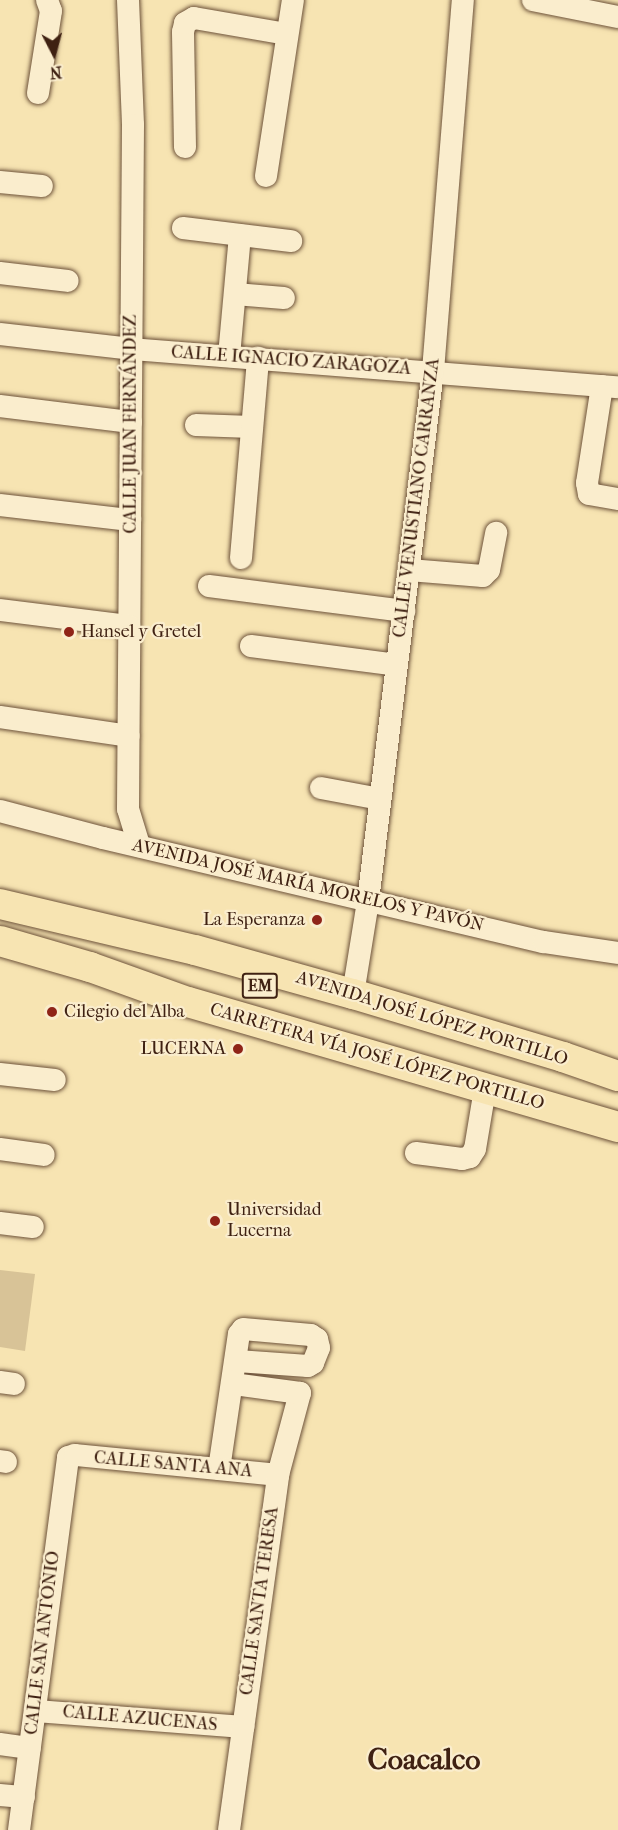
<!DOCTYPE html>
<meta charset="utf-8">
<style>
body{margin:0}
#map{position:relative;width:618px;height:1830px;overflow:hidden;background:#f7e4b2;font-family:"IM FELL French Canon",serif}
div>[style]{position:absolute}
.green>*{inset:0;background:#d8c397}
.roads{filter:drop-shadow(0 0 2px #6d523a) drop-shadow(0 0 2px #6d523a)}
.minor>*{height:22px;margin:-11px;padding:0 11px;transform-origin:11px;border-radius:11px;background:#faedcd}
.major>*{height:30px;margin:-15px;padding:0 15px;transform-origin:15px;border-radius:15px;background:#f7e4b2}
.dots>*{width:16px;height:16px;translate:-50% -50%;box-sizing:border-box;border:3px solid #faedcd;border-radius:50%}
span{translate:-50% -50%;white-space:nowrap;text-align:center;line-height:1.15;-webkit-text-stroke:4.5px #faedcd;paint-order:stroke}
.shield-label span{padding:2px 4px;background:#faedcd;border:2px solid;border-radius:4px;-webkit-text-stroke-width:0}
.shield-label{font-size:16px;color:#3f2112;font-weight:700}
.street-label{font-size:18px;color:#3f2112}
.poi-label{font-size:18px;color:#3f2112}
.left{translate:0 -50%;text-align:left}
.right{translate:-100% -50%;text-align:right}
.town-label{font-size:30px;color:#3f2112;font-weight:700}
.north{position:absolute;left:24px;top:24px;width:60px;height:60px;-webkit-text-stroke:4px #faedcd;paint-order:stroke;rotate:174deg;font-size:16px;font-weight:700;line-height:24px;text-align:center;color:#3f2112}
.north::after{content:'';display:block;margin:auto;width:21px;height:27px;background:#3f2112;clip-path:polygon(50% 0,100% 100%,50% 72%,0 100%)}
</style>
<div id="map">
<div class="green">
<div style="clip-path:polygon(0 1270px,35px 1274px,25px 1351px,0 1347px)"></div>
</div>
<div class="roads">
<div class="minor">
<div style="left:128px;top:0;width:125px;rotate:87.7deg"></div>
<div style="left:133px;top:125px;width:684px;rotate:90.42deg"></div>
<div style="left:128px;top:809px;width:39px;rotate:73deg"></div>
<div style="left:533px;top:0;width:87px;rotate:11.3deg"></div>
<div style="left:38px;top:93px;width:83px;rotate:-81deg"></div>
<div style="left:51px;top:11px;width:12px;rotate:-110deg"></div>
<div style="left:185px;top:147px;width:115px;rotate:-91deg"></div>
<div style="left:183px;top:32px;width:9px;rotate:-77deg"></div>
<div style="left:185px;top:23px;width:10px;rotate:-29deg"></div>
<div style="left:194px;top:18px;width:94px;rotate:9.8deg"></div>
<div style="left:266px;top:176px;width:178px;rotate:-81.3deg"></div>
<div style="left:0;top:182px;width:42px;rotate:5.4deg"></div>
<div style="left:183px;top:228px;width:109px;rotate:6.9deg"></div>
<div style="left:0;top:273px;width:68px;rotate:6.7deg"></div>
<div style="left:235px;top:294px;width:49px;rotate:4.7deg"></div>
<div style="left:0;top:334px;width:132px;rotate:6.5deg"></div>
<div style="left:131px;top:349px;width:488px;rotate:4.5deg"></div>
<div style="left:229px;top:356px;width:121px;rotate:-84.8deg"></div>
<div style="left:602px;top:386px;width:98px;rotate:98.8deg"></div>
<div style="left:587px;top:483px;width:11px;rotate:80deg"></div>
<div style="left:589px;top:494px;width:29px;rotate:10deg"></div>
<div style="left:0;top:406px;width:132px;rotate:7deg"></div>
<div style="left:196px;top:425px;width:56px;rotate:2deg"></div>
<div style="left:0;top:505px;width:131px;rotate:6.6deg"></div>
<div style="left:241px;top:558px;width:201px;rotate:-85.1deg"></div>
<div style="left:409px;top:570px;width:74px;rotate:4.6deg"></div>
<div style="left:483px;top:576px;width:8px;rotate:-45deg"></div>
<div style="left:489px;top:570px;width:38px;rotate:-79deg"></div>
<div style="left:209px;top:586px;width:197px;rotate:7.3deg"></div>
<div style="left:0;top:610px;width:130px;rotate:7.1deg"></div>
<div style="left:251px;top:646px;width:147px;rotate:7.4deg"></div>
<div style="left:0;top:717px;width:130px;rotate:8.4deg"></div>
<div style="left:321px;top:788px;width:60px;rotate:10.6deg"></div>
<div style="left:0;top:811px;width:106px;rotate:14.7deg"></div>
<div style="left:103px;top:838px;width:453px;rotate:13.3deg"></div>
<div style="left:544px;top:942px;width:75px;rotate:8.5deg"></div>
<div style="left:353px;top:994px;width:94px;rotate:-80.8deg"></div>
<div style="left:368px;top:901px;width:534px;rotate:-83.01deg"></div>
<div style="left:433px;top:371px;width:372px;rotate:-85.4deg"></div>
<div style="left:0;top:1074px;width:55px;rotate:6.2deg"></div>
<div style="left:0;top:1149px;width:44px;rotate:7.8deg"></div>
<div style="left:416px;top:1153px;width:46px;rotate:7.4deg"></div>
<div style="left:462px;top:1159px;width:8px;rotate:-14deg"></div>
<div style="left:470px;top:1157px;width:9px;rotate:-58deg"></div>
<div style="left:475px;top:1149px;width:49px;rotate:-80.5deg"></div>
<div style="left:0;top:1223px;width:33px;rotate:7deg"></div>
<div style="left:0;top:1382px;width:14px;rotate:8deg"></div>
<div style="left:0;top:1461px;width:6px;rotate:9deg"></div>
<div style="left:219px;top:1469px;width:136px;rotate:-81.6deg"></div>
<div style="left:239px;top:1334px;width:6px;rotate:-51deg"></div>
<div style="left:243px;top:1329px;width:68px;rotate:5deg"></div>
<div style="left:311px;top:1335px;width:7px;rotate:34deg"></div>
<div style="left:317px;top:1339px;width:9px;rotate:77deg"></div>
<div style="left:319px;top:1348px;width:16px;rotate:112deg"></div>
<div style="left:313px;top:1363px;width:6px;rotate:149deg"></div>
<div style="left:308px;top:1366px;width:71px;rotate:-176deg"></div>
<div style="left:36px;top:1711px;width:208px;rotate:4.4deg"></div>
<div style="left:0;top:1744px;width:30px;rotate:8deg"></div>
<div style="left:0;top:1795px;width:24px;rotate:5deg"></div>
<div style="left:19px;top:1830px;width:376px;rotate:-82.5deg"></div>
<div style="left:68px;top:1457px;width:7px;rotate:-16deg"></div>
<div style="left:75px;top:1455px;width:204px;rotate:5.6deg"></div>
<div style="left:229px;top:1830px;width:358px;rotate:-82.1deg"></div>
<div style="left:278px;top:1475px;width:85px;rotate:-75deg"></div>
<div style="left:300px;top:1393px;width:68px;rotate:-172.3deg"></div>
</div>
<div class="major">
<div style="left:0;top:904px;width:200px;rotate:13.3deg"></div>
<div style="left:195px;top:950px;width:164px;rotate:15.6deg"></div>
<div style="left:353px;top:994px;width:219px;rotate:16.7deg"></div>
<div style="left:563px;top:1057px;width:58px;rotate:19.1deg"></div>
<div style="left:0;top:941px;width:94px;rotate:16.1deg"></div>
<div style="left:90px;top:967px;width:104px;rotate:19.7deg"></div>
<div style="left:188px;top:1002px;width:448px;rotate:16.2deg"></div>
</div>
</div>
<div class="dots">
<div style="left:69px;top:632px;background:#8f2418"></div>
<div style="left:317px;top:920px;background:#8f2418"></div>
<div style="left:52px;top:1012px;background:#8f2418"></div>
<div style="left:238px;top:1049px;background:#8f2418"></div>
<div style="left:215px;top:1221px;background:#8f2418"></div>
</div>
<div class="shield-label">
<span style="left:260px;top:986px">EM</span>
</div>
<div class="street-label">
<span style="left:291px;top:361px;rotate:4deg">CALLE IGNACIO ZARAGOZA</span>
<span style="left:131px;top:424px;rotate:-90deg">CALLE JUAN FERNÁNDEZ</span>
<span style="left:417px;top:498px;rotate:-83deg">CALLE VENUSTIANO CARRANZA</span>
<span style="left:308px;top:886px;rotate:13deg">AVENIDA JOSÉ MARÍA MORELOS Y PAVÓN</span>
<span style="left:432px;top:1019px;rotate:17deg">AVENIDA JOSÉ LÓPEZ PORTILLO</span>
<span style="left:377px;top:1057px;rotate:16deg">CARRETERA VÍA JOSÉ LÓPEZ PORTILLO</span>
<span style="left:173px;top:1465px;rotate:5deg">CALLE SANTA ANA</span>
<span style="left:260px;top:1601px;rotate:-82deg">CALLE SANTA TERESA</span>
<span style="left:43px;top:1643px;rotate:-83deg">CALLE SAN ANTONIO</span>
<span style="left:140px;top:1719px;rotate:5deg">CALLE AZUCENAS</span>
</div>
<div class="poi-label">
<span class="left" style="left:81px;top:632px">Hansel y Gretel</span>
<span class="right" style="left:305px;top:920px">La Esperanza</span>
<span class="left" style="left:64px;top:1012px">Cilegio del Alba</span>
<span class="right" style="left:226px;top:1049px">LUCERNA</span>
<span class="left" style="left:227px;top:1221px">Universidad<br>Lucerna</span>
</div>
<div class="town-label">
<span style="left:424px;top:1760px">Coacalco</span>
</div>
<div class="north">N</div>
</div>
